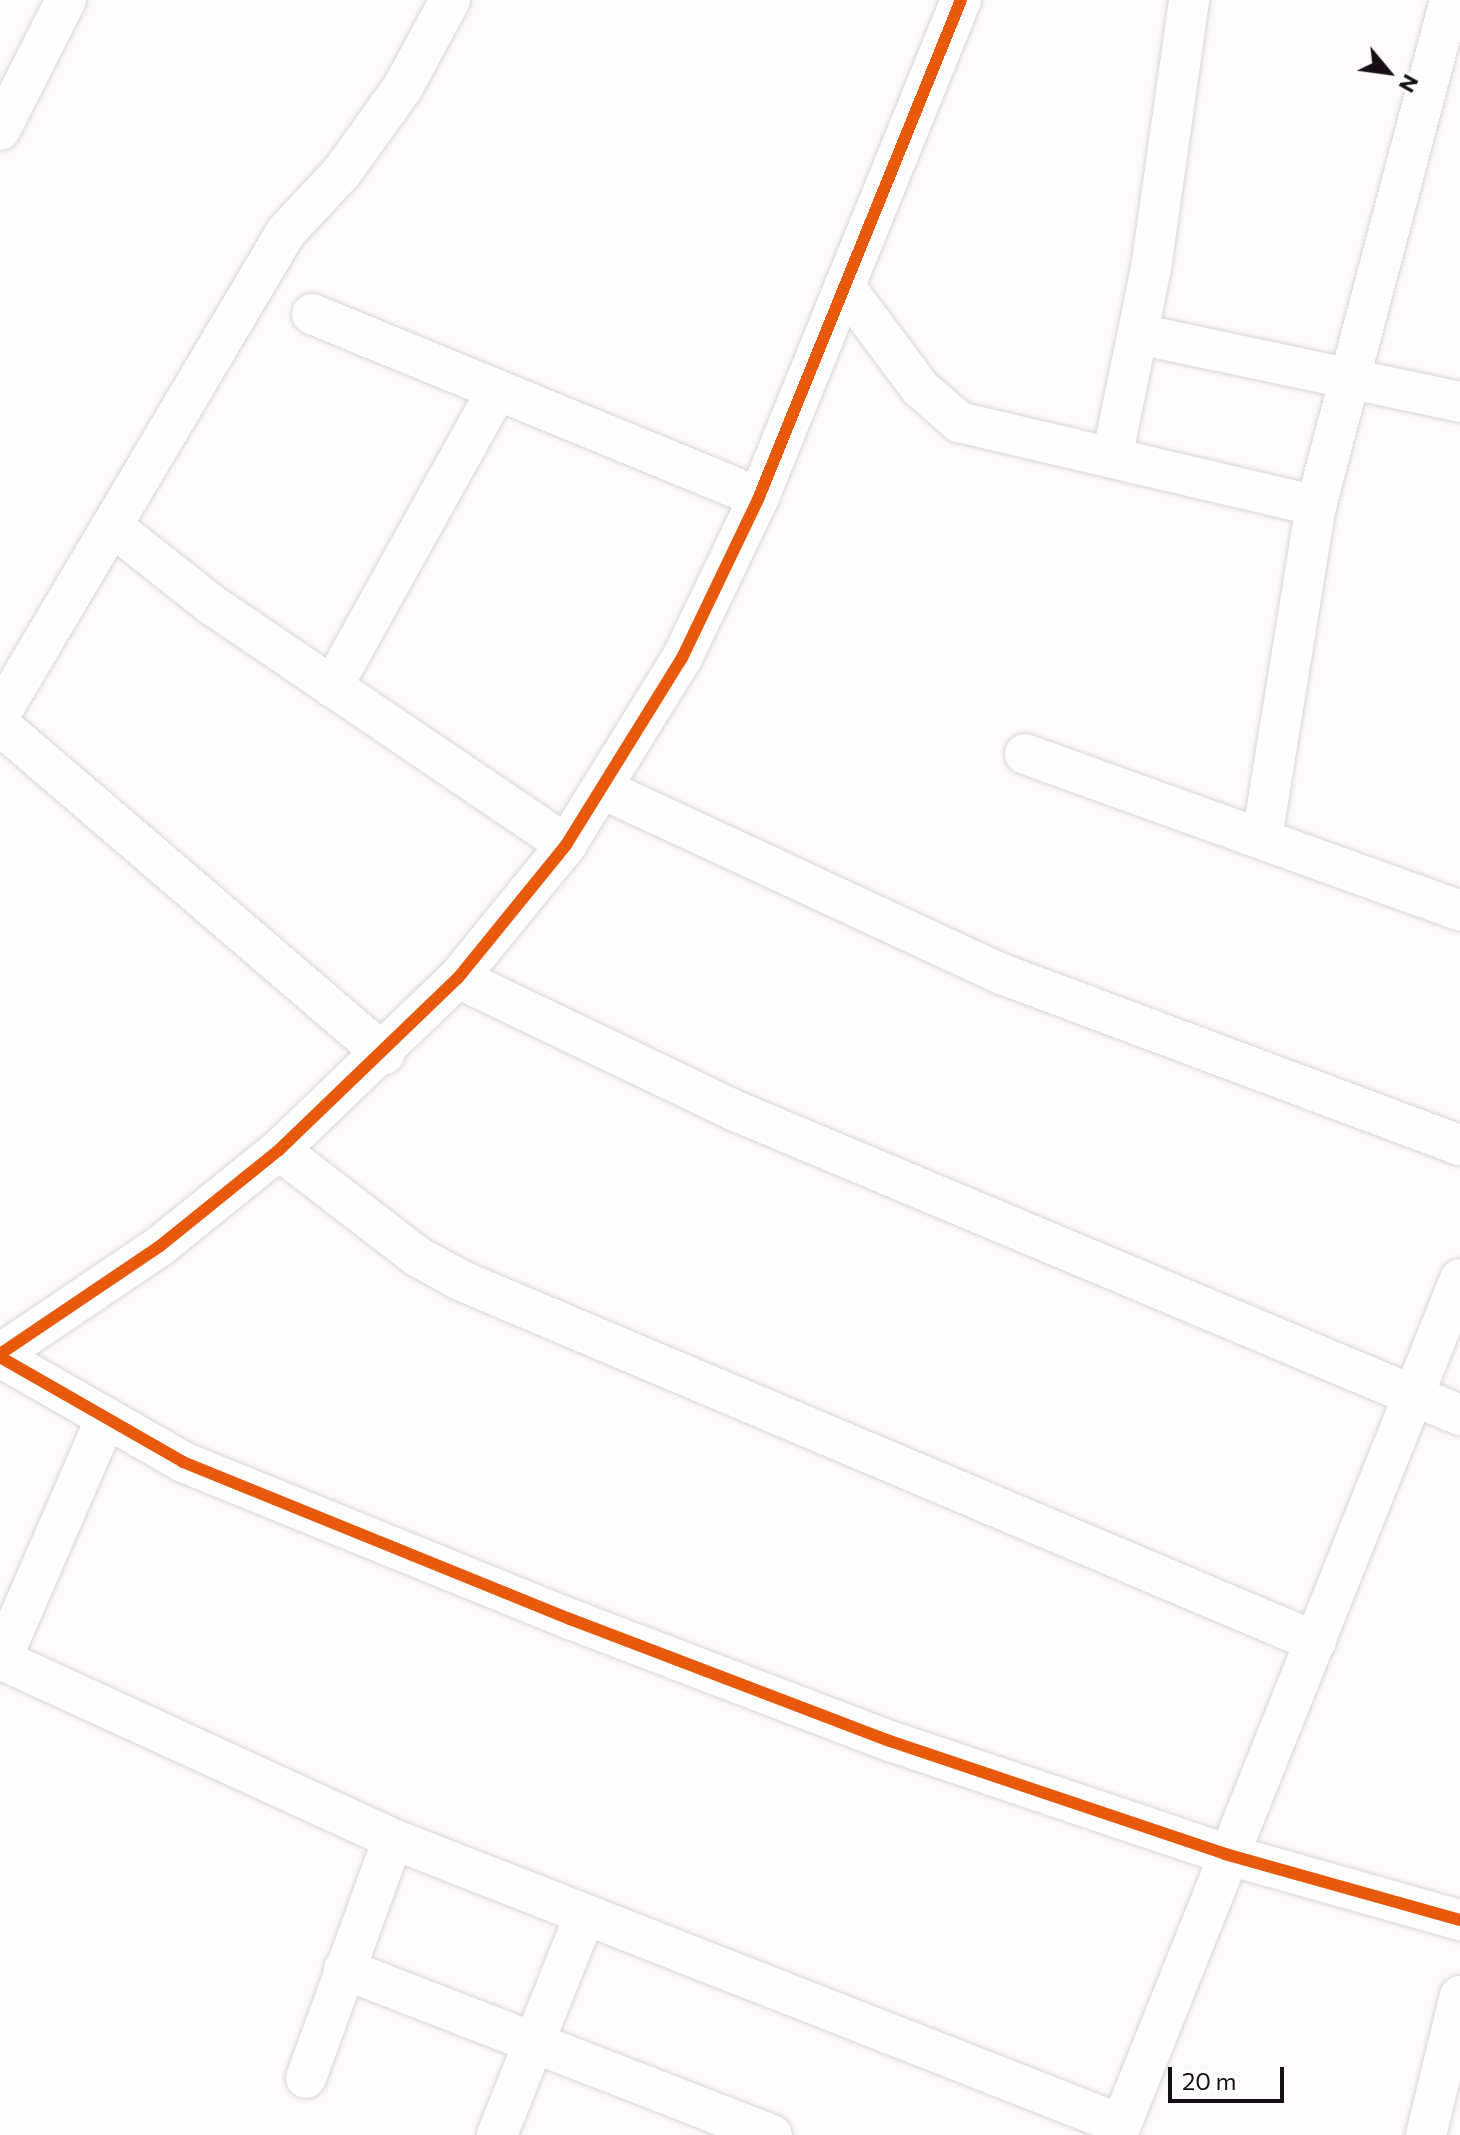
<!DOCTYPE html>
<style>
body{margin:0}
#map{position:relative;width:1460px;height:2135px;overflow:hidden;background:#fdfafc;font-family:Commissioner,sans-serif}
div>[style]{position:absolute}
.roads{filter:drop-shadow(0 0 2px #dbd4d9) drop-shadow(0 0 2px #dbd4d9)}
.minor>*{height:40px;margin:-20px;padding:0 20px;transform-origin:20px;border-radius:20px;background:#fffeff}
.cycleway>*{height:12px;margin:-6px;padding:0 6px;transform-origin:6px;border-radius:6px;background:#e8590c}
span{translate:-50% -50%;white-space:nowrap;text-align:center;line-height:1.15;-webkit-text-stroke:7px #fff;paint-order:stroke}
.north{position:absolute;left:1348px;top:32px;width:80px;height:80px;-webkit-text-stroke:6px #fff;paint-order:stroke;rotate:119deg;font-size:22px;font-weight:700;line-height:32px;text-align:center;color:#170f16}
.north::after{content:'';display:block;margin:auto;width:28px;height:36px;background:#170f16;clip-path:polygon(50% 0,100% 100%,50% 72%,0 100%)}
.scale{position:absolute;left:1168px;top:2067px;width:116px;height:36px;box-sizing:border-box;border:4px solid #170f16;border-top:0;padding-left:10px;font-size:24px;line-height:28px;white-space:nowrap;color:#170f16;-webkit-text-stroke:6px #fff;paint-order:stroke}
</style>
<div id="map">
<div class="roads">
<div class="minor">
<div style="left:0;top:130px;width:146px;rotate:-63.1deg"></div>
<div style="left:844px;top:286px;width:127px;rotate:53.3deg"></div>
<div style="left:920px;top:388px;width:52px;rotate:41.1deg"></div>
<div style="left:959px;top:422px;width:367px;rotate:13.2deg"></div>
<div style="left:312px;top:314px;width:483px;rotate:22.3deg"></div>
<div style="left:1138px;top:334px;width:329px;rotate:11.9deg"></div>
<div style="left:1112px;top:458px;width:194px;rotate:-78.4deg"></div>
<div style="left:1151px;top:268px;width:271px;rotate:-81.9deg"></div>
<div style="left:112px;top:526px;width:127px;rotate:38.3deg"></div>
<div style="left:212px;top:605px;width:428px;rotate:34.1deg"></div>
<div style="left:332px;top:687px;width:340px;rotate:-60.9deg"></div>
<div style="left:0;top:714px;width:560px;rotate:-59.32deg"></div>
<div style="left:286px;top:232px;width:82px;rotate:-47deg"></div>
<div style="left:342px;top:172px;width:105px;rotate:-54.3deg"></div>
<div style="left:403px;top:87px;width:99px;rotate:-61.6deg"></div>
<div style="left:0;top:725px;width:506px;rotate:40.59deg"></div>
<div style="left:1025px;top:754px;width:462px;rotate:19.8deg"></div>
<div style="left:605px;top:790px;width:438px;rotate:24.9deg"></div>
<div style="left:1002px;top:974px;width:489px;rotate:20.5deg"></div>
<div style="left:1262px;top:838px;width:336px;rotate:-80.8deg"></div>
<div style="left:1316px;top:506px;width:523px;rotate:-75.17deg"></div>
<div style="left:458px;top:978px;width:310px;rotate:25.6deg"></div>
<div style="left:738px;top:1112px;width:783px;rotate:22.77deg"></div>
<div style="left:279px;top:1150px;width:175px;rotate:37.6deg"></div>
<div style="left:418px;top:1257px;width:50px;rotate:28.6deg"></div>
<div style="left:462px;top:1281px;width:927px;rotate:22.91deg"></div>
<div style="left:0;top:1354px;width:193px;rotate:-34deg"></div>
<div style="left:160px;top:1246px;width:153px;rotate:-38.9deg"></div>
<div style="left:279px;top:1150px;width:248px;rotate:-43.9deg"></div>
<div style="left:458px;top:978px;width:171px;rotate:-50.9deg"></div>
<div style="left:566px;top:845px;width:220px;rotate:-58.2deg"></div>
<div style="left:682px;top:658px;width:178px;rotate:-64.4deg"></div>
<div style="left:759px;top:497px;width:536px;rotate:-67.88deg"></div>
<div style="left:0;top:1357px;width:211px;rotate:29.8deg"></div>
<div style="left:183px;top:1462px;width:418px;rotate:22.1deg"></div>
<div style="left:570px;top:1619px;width:342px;rotate:20.9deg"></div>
<div style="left:890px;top:1741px;width:354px;rotate:18.6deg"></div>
<div style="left:1225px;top:1854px;width:244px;rotate:15.7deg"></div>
<div style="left:0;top:1659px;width:432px;rotate:24.6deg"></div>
<div style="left:393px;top:1839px;width:781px;rotate:21.41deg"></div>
<div style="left:0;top:1662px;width:264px;rotate:-66.5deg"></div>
<div style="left:344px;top:1969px;width:459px;rotate:21.2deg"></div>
<div style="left:306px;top:2078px;width:254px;rotate:-70deg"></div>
<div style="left:497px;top:2135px;width:237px;rotate:-68.2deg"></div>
<div style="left:1117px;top:2135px;width:922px;rotate:-68.16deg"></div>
<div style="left:1426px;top:2135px;width:143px;rotate:-76.3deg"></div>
</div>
</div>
<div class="cycleway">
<div style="left:0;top:1354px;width:193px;rotate:-34deg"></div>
<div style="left:160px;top:1246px;width:153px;rotate:-38.9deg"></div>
<div style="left:279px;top:1150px;width:248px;rotate:-43.9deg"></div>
<div style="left:458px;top:978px;width:171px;rotate:-50.9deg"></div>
<div style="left:566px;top:845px;width:220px;rotate:-58.2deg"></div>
<div style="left:682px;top:658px;width:178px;rotate:-64.4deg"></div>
<div style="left:759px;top:497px;width:536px;rotate:-67.88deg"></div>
<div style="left:0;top:1357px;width:211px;rotate:29.8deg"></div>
<div style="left:183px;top:1462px;width:418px;rotate:22.1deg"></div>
<div style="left:570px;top:1619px;width:342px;rotate:20.9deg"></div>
<div style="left:890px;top:1741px;width:354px;rotate:18.6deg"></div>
<div style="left:1225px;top:1854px;width:244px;rotate:15.7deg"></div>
</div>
<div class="north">N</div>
<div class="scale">20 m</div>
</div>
